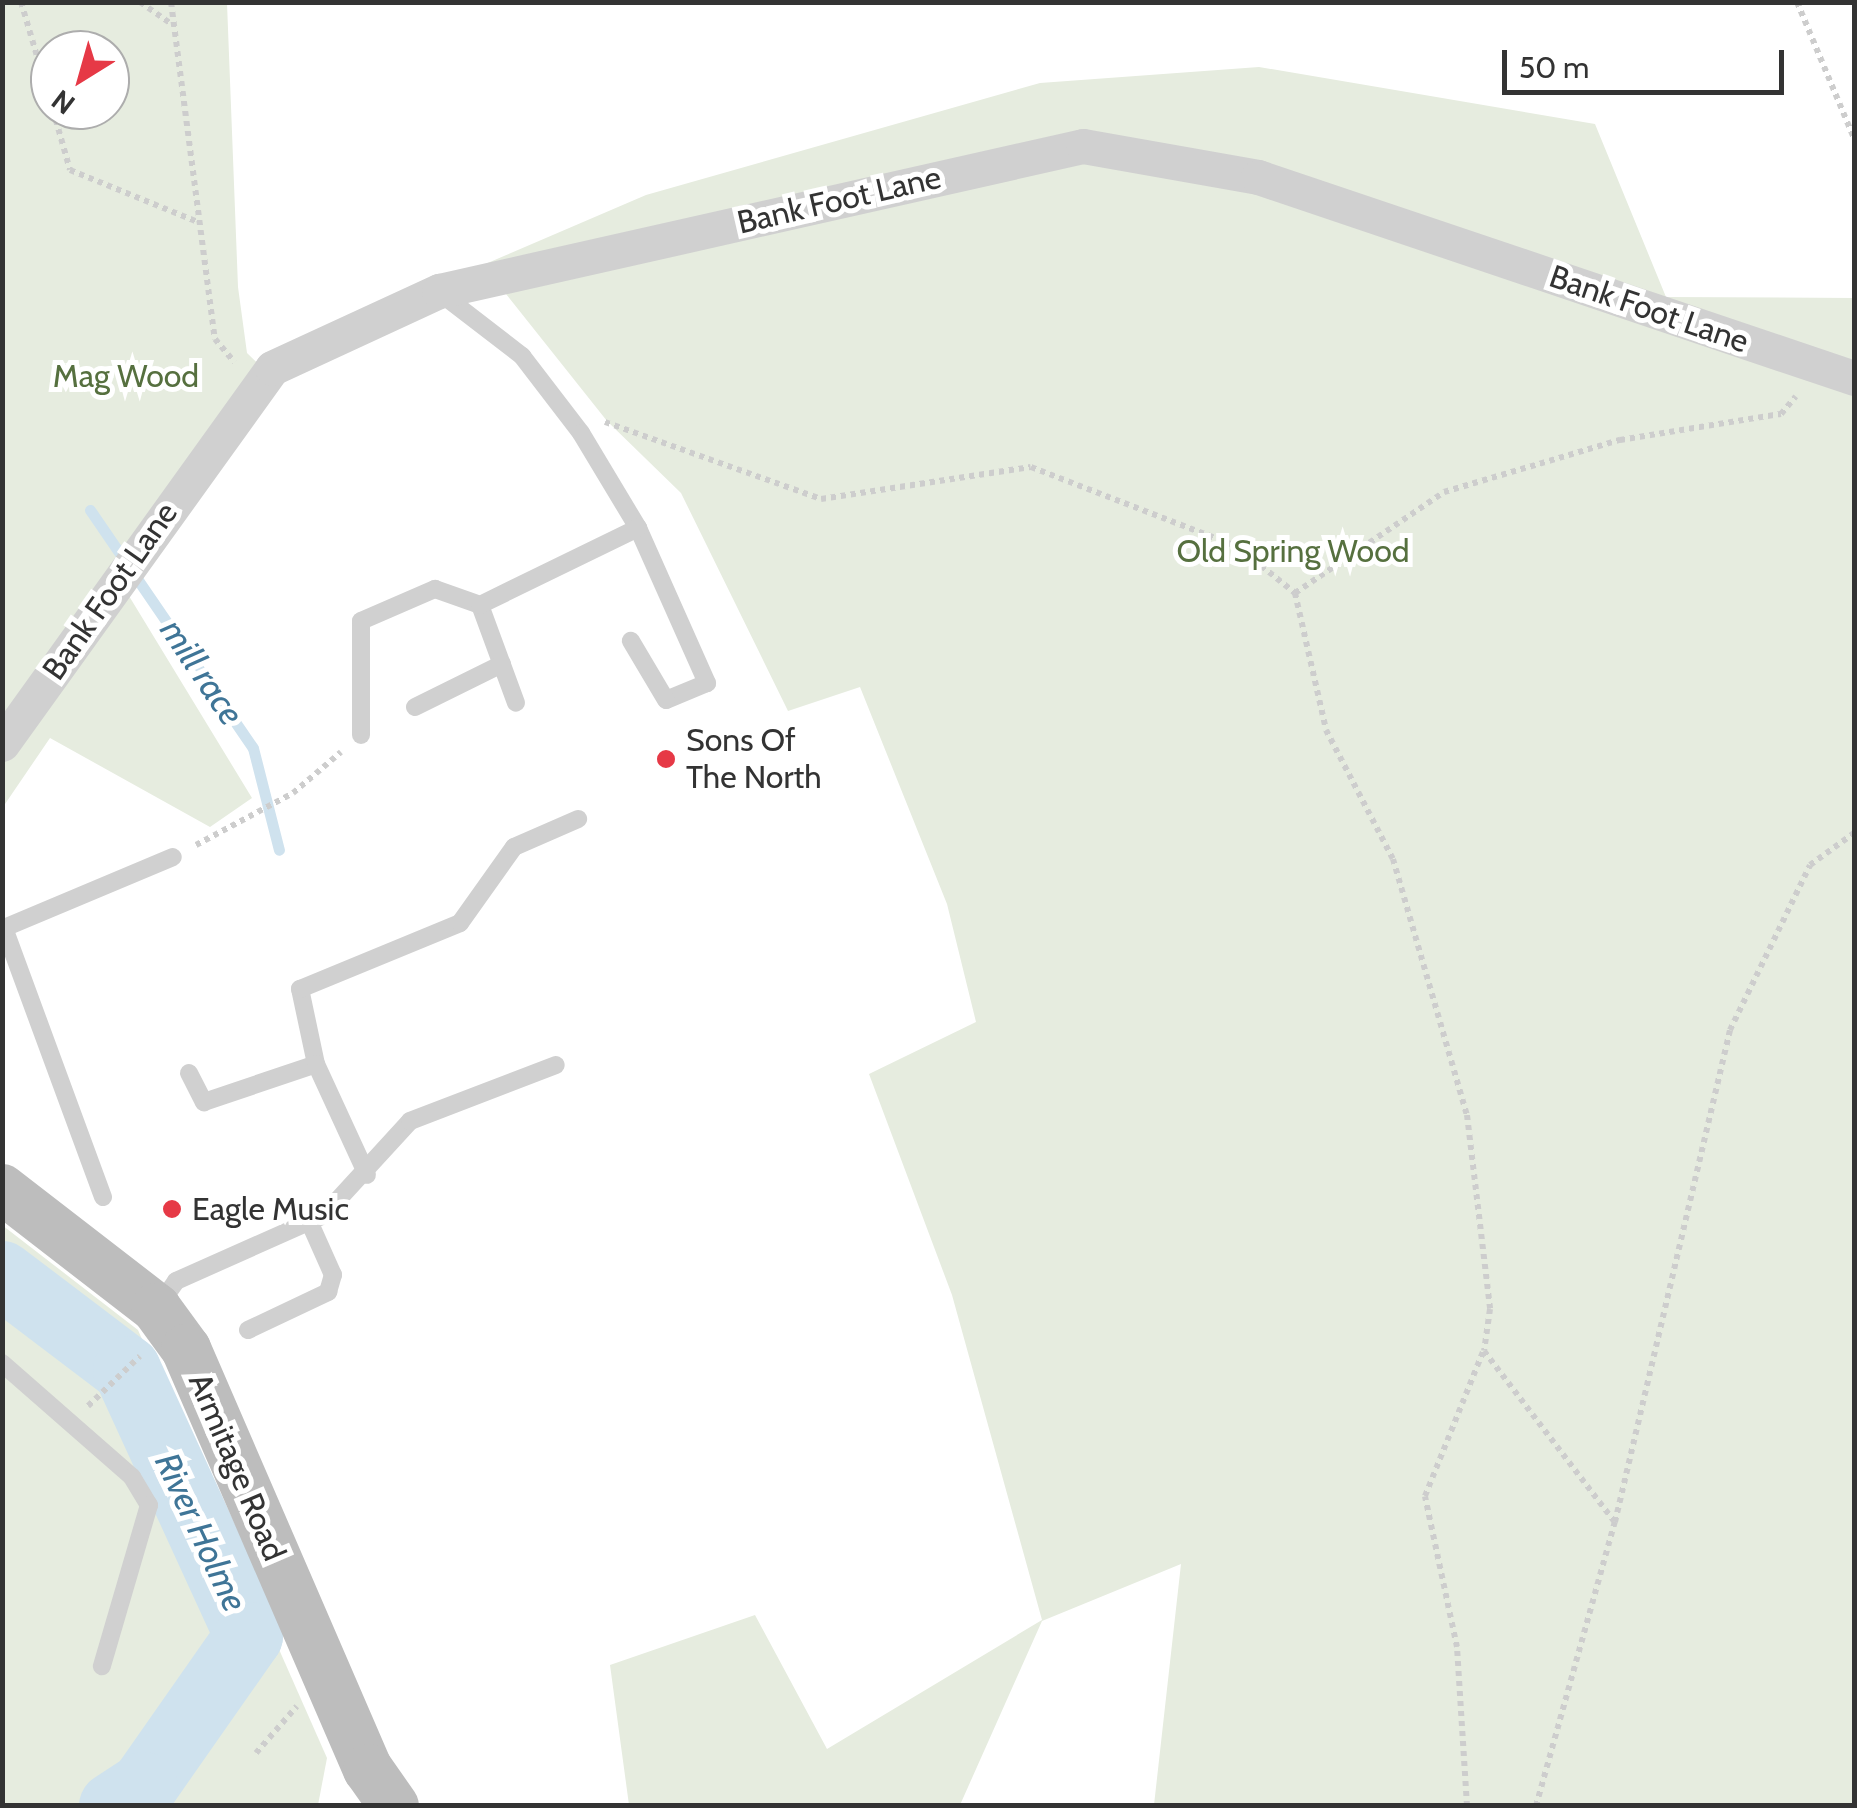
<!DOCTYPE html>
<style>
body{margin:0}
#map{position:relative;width:1857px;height:1808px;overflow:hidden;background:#fff;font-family:Cabin,sans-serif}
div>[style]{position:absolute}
.green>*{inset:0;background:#e6ecdf}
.stream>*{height:11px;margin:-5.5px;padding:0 5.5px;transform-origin:5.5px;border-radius:5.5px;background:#cfe2ee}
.river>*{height:68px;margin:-34px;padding:0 34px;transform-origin:34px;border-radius:34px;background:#cfe2ee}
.path>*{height:6px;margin-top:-3px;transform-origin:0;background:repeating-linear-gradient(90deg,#cdcdcd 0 5px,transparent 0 10px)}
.lane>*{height:18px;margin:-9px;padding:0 9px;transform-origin:9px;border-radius:9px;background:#d0d0d0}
.street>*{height:35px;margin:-17.5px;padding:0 17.5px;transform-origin:17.5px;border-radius:17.5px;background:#d0d0d0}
.secondary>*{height:50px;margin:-25px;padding:0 25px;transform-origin:25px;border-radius:25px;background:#bdbdbd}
.dots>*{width:28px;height:28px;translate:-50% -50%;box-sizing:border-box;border:5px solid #fff;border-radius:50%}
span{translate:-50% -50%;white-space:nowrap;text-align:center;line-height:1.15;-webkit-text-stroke:10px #fff;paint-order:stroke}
.street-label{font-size:32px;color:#333}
.park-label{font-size:32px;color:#56703f}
.poi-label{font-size:32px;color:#333}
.left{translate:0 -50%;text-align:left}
.water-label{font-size:35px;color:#3f7597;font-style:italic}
.frame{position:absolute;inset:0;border:5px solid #333;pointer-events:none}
.north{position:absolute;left:30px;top:30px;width:100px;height:100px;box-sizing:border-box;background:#fff;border:2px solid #adadad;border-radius:50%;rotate:217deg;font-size:28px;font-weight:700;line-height:40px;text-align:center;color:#333}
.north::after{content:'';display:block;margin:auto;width:35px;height:45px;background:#e63946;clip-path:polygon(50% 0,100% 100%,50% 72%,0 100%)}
.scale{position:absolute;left:1502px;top:50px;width:282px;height:45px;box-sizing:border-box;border:5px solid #333;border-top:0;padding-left:12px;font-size:30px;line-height:35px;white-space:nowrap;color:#333;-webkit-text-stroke:8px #fff;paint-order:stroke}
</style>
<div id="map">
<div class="green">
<div style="clip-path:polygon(evenodd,3px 3px,227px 3px,238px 287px,247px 353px,276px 381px,129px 596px,252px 798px,210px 827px,50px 738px,3px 807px,3px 3px,50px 50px,110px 50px,110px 110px,50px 110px,50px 50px)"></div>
<div style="clip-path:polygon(1259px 67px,1595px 124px,1666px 297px,1854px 298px,1854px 1805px,1154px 1805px,1181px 1564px,1042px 1621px,960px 1805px,629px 1805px,610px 1665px,755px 1615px,827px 1749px,1042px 1620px,952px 1295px,869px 1074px,976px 1022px,947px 904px,860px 687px,788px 711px,681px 493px,607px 421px,483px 265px,646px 195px,1040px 83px)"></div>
<div style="clip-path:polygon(2px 1225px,138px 1330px,327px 1758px,318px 1805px,3px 1805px)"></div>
</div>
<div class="stream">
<div style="left:90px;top:510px;width:288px;rotate:55.6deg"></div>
<div style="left:253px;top:748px;width:105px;rotate:75.7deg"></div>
</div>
<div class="river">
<div style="left:2px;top:1275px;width:157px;rotate:37.2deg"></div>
<div style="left:127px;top:1370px;width:293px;rotate:65.4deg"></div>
<div style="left:249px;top:1636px;width:183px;rotate:125deg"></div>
<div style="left:144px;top:1786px;width:37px;rotate:147deg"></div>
</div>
<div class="path">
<div style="left:21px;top:2px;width:102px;rotate:73.5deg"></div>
<div style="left:140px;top:2px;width:39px;rotate:35deg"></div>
<div style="left:171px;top:2px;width:340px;rotate:82.6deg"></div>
<div style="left:215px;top:339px;width:30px;rotate:50deg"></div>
<div style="left:1797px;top:2px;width:147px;rotate:67.3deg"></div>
<div style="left:53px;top:110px;width:62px;rotate:74.2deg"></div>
<div style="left:70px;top:170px;width:138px;rotate:22.1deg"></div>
<div style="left:605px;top:422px;width:229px;rotate:19.6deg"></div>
<div style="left:821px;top:499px;width:212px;rotate:-8.7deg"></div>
<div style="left:1031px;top:467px;width:222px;rotate:21.1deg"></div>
<div style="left:1238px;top:547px;width:73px;rotate:38.9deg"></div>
<div style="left:1295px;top:593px;width:180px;rotate:-34.1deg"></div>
<div style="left:1444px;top:492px;width:184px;rotate:-16.5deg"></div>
<div style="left:1620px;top:440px;width:163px;rotate:-9.2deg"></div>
<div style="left:1781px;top:414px;width:23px;rotate:-50deg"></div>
<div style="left:1295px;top:593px;width:140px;rotate:77.2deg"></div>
<div style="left:1326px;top:730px;width:145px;rotate:62.6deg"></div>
<div style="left:1393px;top:859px;width:266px;rotate:73.9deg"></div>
<div style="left:1467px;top:1115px;width:195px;rotate:83.2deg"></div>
<div style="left:1490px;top:1309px;width:42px;rotate:98.1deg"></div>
<div style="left:1484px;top:1351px;width:214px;rotate:52.6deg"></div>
<div style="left:196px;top:845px;width:110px;rotate:-28.2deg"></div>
<div style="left:293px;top:793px;width:63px;rotate:-40.5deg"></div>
<div style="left:88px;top:1406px;width:72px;rotate:-43.9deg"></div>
<div style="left:256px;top:1753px;width:62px;rotate:-48.9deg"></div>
<div style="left:1467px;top:1806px;width:159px;rotate:-93.6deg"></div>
<div style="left:1457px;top:1647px;width:154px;rotate:-102deg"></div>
<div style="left:1425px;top:1496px;width:155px;rotate:-68.1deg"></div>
<div style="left:1536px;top:1806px;width:295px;rotate:-74.5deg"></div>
<div style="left:1615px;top:1522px;width:505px;rotate:-76.84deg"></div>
<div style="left:1730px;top:1030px;width:183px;rotate:-64.1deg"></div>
<div style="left:1810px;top:865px;width:54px;rotate:-36deg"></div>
</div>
<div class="lane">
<div style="left:439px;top:292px;width:105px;rotate:37.6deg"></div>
<div style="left:522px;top:356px;width:97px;rotate:52.5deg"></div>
<div style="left:581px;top:433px;width:111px;rotate:59deg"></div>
<div style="left:638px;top:528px;width:170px;rotate:66deg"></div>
<div style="left:707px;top:683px;width:44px;rotate:157.5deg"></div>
<div style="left:666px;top:700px;width:69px;rotate:-120.7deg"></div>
<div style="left:480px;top:605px;width:104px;rotate:69.8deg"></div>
<div style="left:415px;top:707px;width:97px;rotate:-26.3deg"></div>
<div style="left:361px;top:735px;width:114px;rotate:-90deg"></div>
<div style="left:361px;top:621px;width:81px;rotate:-23.4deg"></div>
<div style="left:435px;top:589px;width:48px;rotate:19.6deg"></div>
<div style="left:480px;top:605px;width:176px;rotate:-26deg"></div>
<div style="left:316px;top:1064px;width:77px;rotate:-102deg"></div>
<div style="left:300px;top:989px;width:173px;rotate:-22.4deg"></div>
<div style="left:460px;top:923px;width:93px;rotate:-54.6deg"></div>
<div style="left:514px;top:847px;width:70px;rotate:-23.6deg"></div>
<div style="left:189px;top:1073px;width:33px;rotate:63deg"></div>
<div style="left:204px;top:1102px;width:118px;rotate:-18.7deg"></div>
<div style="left:316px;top:1064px;width:122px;rotate:65.3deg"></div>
<div style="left:103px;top:1197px;width:287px;rotate:-110.2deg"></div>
<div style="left:4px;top:928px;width:183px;rotate:-22.8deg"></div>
<div style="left:160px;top:1304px;width:28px;rotate:-55deg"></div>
<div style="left:176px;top:1281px;width:162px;rotate:-24deg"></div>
<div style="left:324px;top:1215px;width:127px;rotate:-47.5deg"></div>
<div style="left:410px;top:1121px;width:156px;rotate:-21deg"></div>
<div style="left:248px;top:1330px;width:89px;rotate:-25.4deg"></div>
<div style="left:328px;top:1292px;width:18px;rotate:-74deg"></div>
<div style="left:333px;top:1275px;width:59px;rotate:-114deg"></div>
<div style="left:2px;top:1363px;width:173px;rotate:41.2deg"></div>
<div style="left:132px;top:1477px;width:33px;rotate:59deg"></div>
<div style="left:149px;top:1505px;width:168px;rotate:106.3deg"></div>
</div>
<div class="street">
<div style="left:2px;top:744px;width:463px;rotate:-54.3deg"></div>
<div style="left:272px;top:368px;width:184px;rotate:-24.8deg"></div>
<div style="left:439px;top:291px;width:660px;rotate:-12.69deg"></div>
<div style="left:1083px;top:146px;width:178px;rotate:10deg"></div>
<div style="left:1258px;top:177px;width:629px;rotate:18.64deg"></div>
</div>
<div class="secondary">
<div style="left:2px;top:1189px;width:195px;rotate:37.7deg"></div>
<div style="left:156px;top:1308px;width:51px;rotate:53.8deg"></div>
<div style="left:186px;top:1349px;width:458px;rotate:66.6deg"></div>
<div style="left:368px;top:1769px;width:45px;rotate:54.9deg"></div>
</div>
<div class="dots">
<div style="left:666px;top:759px;background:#e63946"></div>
<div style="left:172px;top:1209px;background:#e63946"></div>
</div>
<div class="street-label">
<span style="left:839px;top:200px;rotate:-13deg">Bank Foot Lane</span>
<span style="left:1649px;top:309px;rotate:19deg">Bank Foot Lane</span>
<span style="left:110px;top:591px;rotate:-55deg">Bank Foot Lane</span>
<span style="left:237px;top:1467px;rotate:67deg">Armitage Road</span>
</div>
<div class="park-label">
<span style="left:126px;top:376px">Mag Wood</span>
<span style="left:1293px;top:551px">Old Spring Wood</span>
</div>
<div class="poi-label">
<span class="left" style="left:686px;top:759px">Sons Of<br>The North</span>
<span class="left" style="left:192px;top:1209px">Eagle Music</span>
</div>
<div class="water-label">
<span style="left:202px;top:672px;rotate:56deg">mill race</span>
<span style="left:201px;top:1532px;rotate:65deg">River Holme</span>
</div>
<div class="frame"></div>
<div class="north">N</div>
<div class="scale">50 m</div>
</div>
